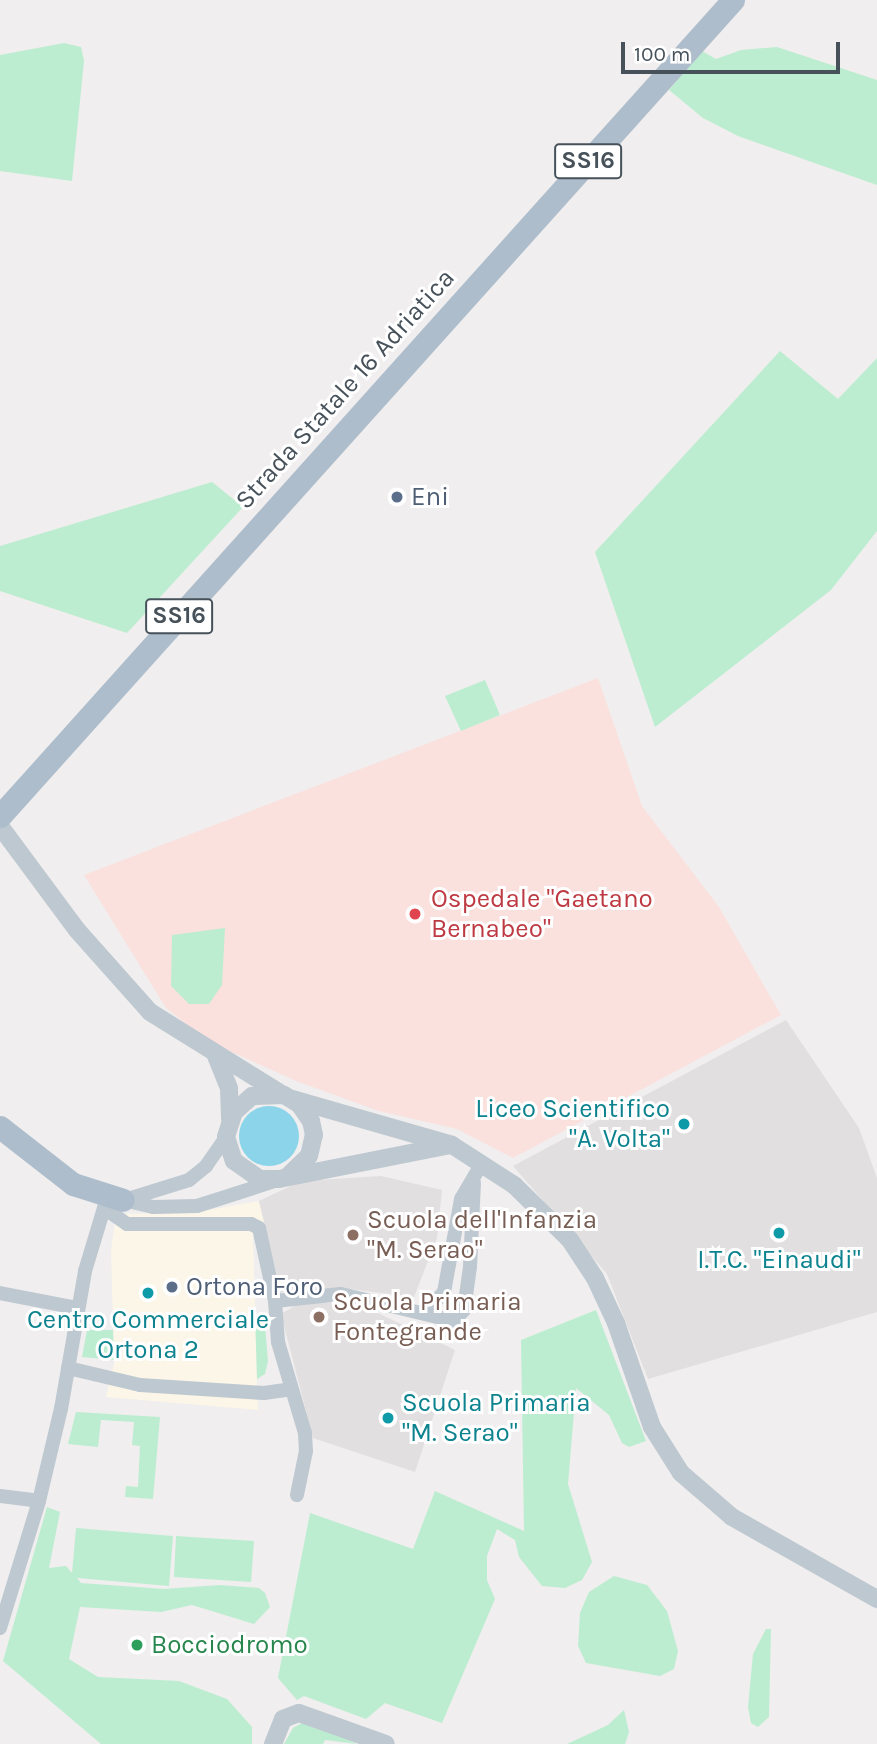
<!DOCTYPE html>
<style>
body{margin:0}
#map{position:relative;width:877px;height:1744px;overflow:hidden;background:#f0eeee;font-family:Karla,sans-serif}
div>[style]{position:absolute}
.commercial>*{inset:0;background:#fbf6e7}
.education>*{inset:0;background:#e1dfdf}
.medical>*{inset:0;background:#fae1de}
.green>*{inset:0;background:#bcedd0}
.water>*{inset:0;background:#8bd4e9}
.round{border-radius:50%}
.minor>*{height:14px;margin:-7px;padding:0 7px;transform-origin:7px;border-radius:7px;background:#bec8d0}
.tertiary>*{height:18px;margin:-9px;padding:0 9px;transform-origin:9px;border-radius:9px;background:#bec8d0}
.primary>*{height:23px;margin:-11.5px;padding:0 11.5px;transform-origin:11.5px;border-radius:11.5px;background:#aebdcc}
.dots>*{width:19px;height:19px;translate:-50% -50%;box-sizing:border-box;border:4px solid #fff;border-radius:50%}
span{translate:-50% -50%;white-space:nowrap;text-align:center;line-height:1.15;-webkit-text-stroke:6px #fff;paint-order:stroke}
.shield-label span{padding:2px 5px;background:#fff;border:2px solid;border-radius:5px;-webkit-text-stroke-width:0}
.shield-label{font-size:24px;color:#46515a;font-weight:700}
.street-label{font-size:26px;color:#46515a}
.service-label{font-size:26px;color:#4e5e75}
.left{translate:0 -50%;text-align:left}
.health-label{font-size:26px;color:#be3a42}
.culture-label{font-size:26px;color:#0d838f}
.right{translate:-100% -50%;text-align:right}
.education-label{font-size:26px;color:#785e54}
.leisure-label{font-size:26px;color:#27864d}
.scale{position:absolute;left:621px;top:42px;width:219px;height:32px;box-sizing:border-box;border:4px solid #46515a;border-top:0;padding-left:9px;font-size:21px;line-height:24px;white-space:nowrap;color:#46515a;-webkit-text-stroke:5px #fff;paint-order:stroke}
</style>
<div id="map">
<div class="commercial">
<div style="clip-path:polygon(259px 1201px,267px 1233px,253px 1236px,258px 1410px,106px 1397px,114px 1364px,111px 1250px,116px 1214px,192px 1213px)"></div>
</div>
<div class="education">
<div style="clip-path:polygon(786px 1020px,859px 1128px,877px 1178px,877px 1312px,648px 1379px,607px 1274px,513px 1166px)"></div>
<div style="clip-path:polygon(381px 1176px,442px 1190px,437px 1238px,414px 1297px,350px 1289px,281px 1292px,259px 1201px,301px 1181px)"></div>
<div style="clip-path:polygon(303px 1301px,359px 1304px,455px 1350px,415px 1472px,313px 1438px,281px 1314px)"></div>
</div>
<div class="medical">
<div style="clip-path:polygon(598px 678px,642px 806px,719px 907px,781px 1015px,513px 1158px,457px 1129px,379px 1111px,296px 1081px,223px 1048px,190px 1027px,166px 1008px,84px 875px)"></div>
</div>
<div class="green">
<div style="clip-path:polygon(64px 43px,81px 47px,84px 61px,72px 181px,0 171px,0 55px)"></div>
<div style="clip-path:polygon(777px 47px,877px 80px,877px 185px,738px 136px,703px 118px,669px 90px,702px 51px,716px 59px,741px 50px)"></div>
<div style="clip-path:polygon(780px 351px,838px 399px,877px 358px,877px 531px,831px 590px,655px 727px,595px 552px)"></div>
<div style="clip-path:polygon(212px 482px,243px 507px,127px 633px,0 591px,0 546px)"></div>
<div style="clip-path:polygon(485px 680px,500px 715px,461px 731px,445px 696px)"></div>
<div style="clip-path:polygon(225px 928px,222px 985px,209px 1004px,189px 1004px,171px 986px,172px 935px)"></div>
<div style="clip-path:polygon(596px 1310px,646px 1441px,629px 1447px,622px 1443px,609px 1415px,576px 1388px,568px 1484px,592px 1562px,582px 1580px,565px 1588px,542px 1586px,519px 1557px,515px 1540px,497px 1529px,487px 1556px,487px 1580px,495px 1599px,442px 1723px,385px 1703px,366px 1719px,304px 1696px,297px 1700px,278px 1678px,310px 1513px,413px 1549px,435px 1491px,524px 1531px,521px 1340px)"></div>
<div style="clip-path:polygon(255px 1315px,264px 1315px,268px 1361px,265px 1374px,257px 1379px)"></div>
<div style="clip-path:polygon(87px 1330px,113px 1330px,114px 1360px,82px 1357px)"></div>
<div style="clip-path:polygon(76px 1412px,160px 1417px,153px 1499px,125px 1497px,126px 1486px,138px 1487px,140px 1446px,132px 1445px,134px 1422px,101px 1420px,98px 1447px,68px 1444px)"></div>
<div style="clip-path:polygon(47px 1507px,60px 1512px,49px 1568px,66px 1566px,72px 1573px,76px 1528px,173px 1536px,169px 1586px,77px 1578px,81px 1583px,164px 1589px,220px 1585px,259px 1588px,265px 1593px,270px 1607px,254px 1624px,192px 1605px,161px 1612px,80px 1607px,69px 1659px,98px 1677px,179px 1681px,227px 1699px,252px 1727px,252px 1744px,101px 1744px,3px 1661px)"></div>
<div style="clip-path:polygon(176px 1536px,254px 1541px,251px 1582px,174px 1577px)"></div>
<div style="clip-path:polygon(614px 1576px,647px 1585px,667px 1611px,678px 1651px,674px 1669px,660px 1676px,586px 1663px,578px 1646px,580px 1613px,589px 1592px)"></div>
<div style="clip-path:polygon(766px 1629px,771px 1629px,769px 1717px,758px 1727px,751px 1723px,748px 1707px,753px 1654px)"></div>
<div style="clip-path:polygon(624px 1710px,629px 1732px,625px 1744px,567px 1744px,608px 1725px)"></div>
<div style="clip-path:polygon(304px 1722px,331px 1732px,357px 1744px,325px 1740px,323px 1744px,284px 1744px,293px 1728px)"></div>
</div>
<div class="water">
<div class="round" style="left:239px;top:1106px;width:60px;height:60px"></div>
</div>
<div class="minor">
<div style="left:128px;top:1199px;width:64px;rotate:-17.3deg"></div>
<div style="left:189px;top:1180px;width:22px;rotate:-39deg"></div>
<div style="left:206px;top:1166px;width:35px;rotate:-55deg"></div>
<div style="left:123px;top:1200px;width:31px;rotate:13deg"></div>
<div style="left:153px;top:1207px;width:44px;rotate:-1.3deg"></div>
<div style="left:197px;top:1206px;width:82px;rotate:-17.8deg"></div>
<div style="left:104px;top:1208px;width:28px;rotate:35deg"></div>
<div style="left:127px;top:1224px;width:124px"></div>
<div style="left:251px;top:1224px;width:9px;rotate:27deg"></div>
<div style="left:259px;top:1228px;width:75px;rotate:77.6deg"></div>
<div style="left:275px;top:1301px;width:41px;rotate:85.8deg"></div>
<div style="left:278px;top:1342px;width:95px;rotate:73.5deg"></div>
<div style="left:305px;top:1433px;width:18px;rotate:87deg"></div>
<div style="left:306px;top:1451px;width:45px;rotate:101.6deg"></div>
<div style="left:0;top:1293px;width:78px;rotate:11deg"></div>
<div style="left:275px;top:1301px;width:66px;rotate:-6.1deg"></div>
<div style="left:341px;top:1294px;width:116px;rotate:13.4deg"></div>
<div style="left:454px;top:1321px;width:15px;rotate:-48deg"></div>
<div style="left:464px;top:1310px;width:43px;rotate:-82.1deg"></div>
<div style="left:470px;top:1267px;width:84px;rotate:-87.3deg"></div>
<div style="left:424px;top:1313px;width:29px;rotate:-46deg"></div>
<div style="left:444px;top:1292px;width:95px;rotate:-79.6deg"></div>
<div style="left:461px;top:1199px;width:42px;rotate:-59.7deg"></div>
<div style="left:68px;top:1368px;width:74px;rotate:13.3deg"></div>
<div style="left:140px;top:1385px;width:124px;rotate:3.7deg"></div>
<div style="left:264px;top:1393px;width:27px;rotate:-8deg"></div>
<div style="left:0;top:1496px;width:39px;rotate:7deg"></div>
<div style="left:0;top:1628px;width:133px;rotate:-72.9deg"></div>
<div style="left:39px;top:1501px;width:95px;rotate:-76.6deg"></div>
<div style="left:61px;top:1409px;width:140px;rotate:-80.1deg"></div>
<div style="left:85px;top:1271px;width:79px;rotate:-73.2deg"></div>
</div>
<div class="tertiary">
<div style="left:0;top:826px;width:129px;rotate:53.5deg"></div>
<div style="left:77px;top:930px;width:110px;rotate:48.3deg"></div>
<div style="left:150px;top:1012px;width:153px;rotate:31.9deg"></div>
<div style="left:216px;top:1056px;width:35px;rotate:68deg"></div>
<div style="left:229px;top:1089px;width:30px;rotate:88deg"></div>
<div style="left:292px;top:1099px;width:166px;rotate:16deg"></div>
<div style="left:452px;top:1145px;width:74px;rotate:32.8deg"></div>
<div style="left:514px;top:1185px;width:78px;rotate:44.5deg"></div>
<div style="left:570px;top:1240px;width:45px;rotate:56.7deg"></div>
<div style="left:595px;top:1278px;width:50px;rotate:65deg"></div>
<div style="left:616px;top:1323px;width:110px;rotate:70.9deg"></div>
<div style="left:652px;top:1427px;width:54px;rotate:57.8deg"></div>
<div style="left:681px;top:1473px;width:67px;rotate:40.8deg"></div>
<div style="left:732px;top:1517px;width:167px;rotate:29.5deg"></div>
<div style="left:287px;top:1177px;width:30px;rotate:-44deg"></div>
<div style="left:309px;top:1156px;width:22px;rotate:-77deg"></div>
<div style="left:314px;top:1135px;width:14px;rotate:-102deg"></div>
<div style="left:311px;top:1121px;width:21px;rotate:-125deg"></div>
<div style="left:299px;top:1104px;width:17px;rotate:-149deg"></div>
<div style="left:284px;top:1095px;width:32px;rotate:178deg"></div>
<div style="left:252px;top:1096px;width:24px;rotate:138deg"></div>
<div style="left:234px;top:1112px;width:26px;rotate:108deg"></div>
<div style="left:226px;top:1137px;width:25px;rotate:72deg"></div>
<div style="left:234px;top:1161px;width:32px;rotate:35deg"></div>
<div style="left:260px;top:1179px;width:19px"></div>
<div style="left:279px;top:1179px;width:175px;rotate:-11.2deg"></div>
<div style="left:273px;top:1744px;width:27px;rotate:-68deg"></div>
<div style="left:283px;top:1719px;width:17px;rotate:-21deg"></div>
<div style="left:299px;top:1713px;width:92px;rotate:19.6deg"></div>
</div>
<div class="primary">
<div style="left:0;top:816px;width:1097px;rotate:-48.07deg"></div>
<div style="left:0;top:1127px;width:93px;rotate:38deg"></div>
<div style="left:73px;top:1184px;width:52px;rotate:17.7deg"></div>
</div>
<div class="dots">
<div style="left:397px;top:497px;background:#5c6f8a"></div>
<div style="left:415px;top:914px;background:#e0444e"></div>
<div style="left:684px;top:1124px;background:#0f9aa8"></div>
<div style="left:779px;top:1233px;background:#0f9aa8"></div>
<div style="left:353px;top:1235px;background:#8d6e63"></div>
<div style="left:172px;top:1287px;background:#5c6f8a"></div>
<div style="left:148px;top:1293px;background:#0f9aa8"></div>
<div style="left:319px;top:1317px;background:#8d6e63"></div>
<div style="left:388px;top:1418px;background:#0f9aa8"></div>
<div style="left:137px;top:1645px;background:#2e9e5b"></div>
</div>
<div class="shield-label">
<span style="left:588px;top:161px">SS16</span>
<span style="left:179px;top:616px">SS16</span>
</div>
<div class="street-label">
<span style="left:345px;top:389px;rotate:-48deg">Strada Statale 16 Adriatica</span>
</div>
<div class="service-label">
<span class="left" style="left:411px;top:497px">Eni</span>
<span class="left" style="left:186px;top:1287px">Ortona Foro</span>
</div>
<div class="health-label">
<span class="left" style="left:431px;top:914px">Ospedale "Gaetano<br>Bernabeo"</span>
</div>
<div class="culture-label">
<span class="right" style="left:670px;top:1124px">Liceo Scientifico<br>"A. Volta"</span>
<span style="left:779px;top:1260px">I.T.C. "Einaudi"</span>
<span style="left:148px;top:1335px">Centro Commerciale<br>Ortona 2</span>
<span class="left" style="left:402px;top:1418px">Scuola Primaria<br>"M. Serao"</span>
</div>
<div class="education-label">
<span class="left" style="left:367px;top:1235px">Scuola dell'Infanzia<br>"M. Serao"</span>
<span class="left" style="left:333px;top:1317px">Scuola Primaria<br>Fontegrande</span>
</div>
<div class="leisure-label">
<span class="left" style="left:151px;top:1645px">Bocciodromo</span>
</div>
<div class="scale">100 m</div>
</div>
